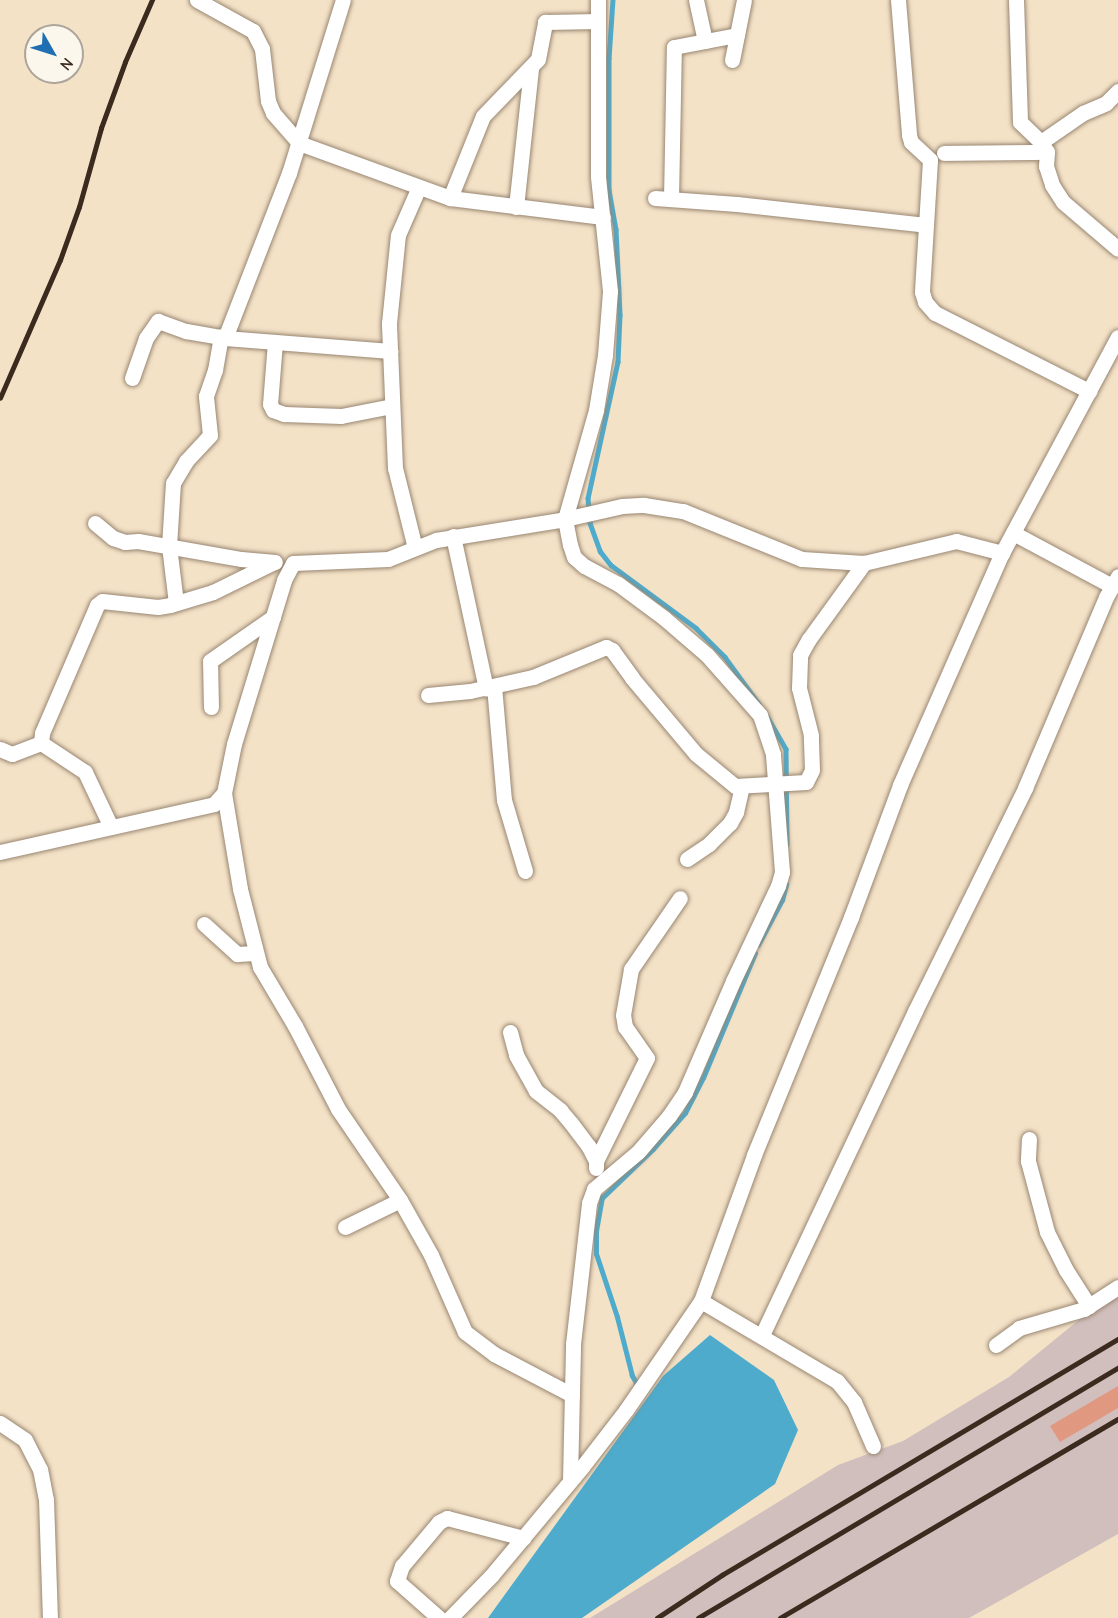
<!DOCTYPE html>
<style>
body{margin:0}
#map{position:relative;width:1118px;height:1618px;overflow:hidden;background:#f4e2c7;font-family:"Comic Neue",sans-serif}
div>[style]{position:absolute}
.industrial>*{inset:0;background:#d1bfbe}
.water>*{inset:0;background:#4eabcc}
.stream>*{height:4.5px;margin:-2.25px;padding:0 2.25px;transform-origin:2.25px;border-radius:2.25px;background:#4eabcc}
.building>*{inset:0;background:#e09881}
.roads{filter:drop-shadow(0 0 2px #988672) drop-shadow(0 0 2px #988672)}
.minor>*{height:15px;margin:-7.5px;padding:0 7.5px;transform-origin:7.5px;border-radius:7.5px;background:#fff}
.rail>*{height:4.5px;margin:-2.25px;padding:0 2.25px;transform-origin:2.25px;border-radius:2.25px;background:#3b2a1e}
span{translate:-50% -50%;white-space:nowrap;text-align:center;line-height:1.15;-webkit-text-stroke:4.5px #fbf7ec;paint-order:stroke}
.north{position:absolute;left:24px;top:24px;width:60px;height:60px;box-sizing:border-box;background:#fbf7ec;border:2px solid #aea59a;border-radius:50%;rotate:129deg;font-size:16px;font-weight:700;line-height:24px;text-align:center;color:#3b2a1e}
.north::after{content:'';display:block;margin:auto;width:21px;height:27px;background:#1f6fb2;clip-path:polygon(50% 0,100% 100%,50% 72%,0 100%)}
</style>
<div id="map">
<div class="industrial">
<div style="clip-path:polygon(1118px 1288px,1118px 1534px,969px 1618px,590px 1618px,838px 1465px,903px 1441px,1009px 1377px)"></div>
</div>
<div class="water">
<div style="clip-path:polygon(710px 1335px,774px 1380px,798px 1430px,775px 1484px,582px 1618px,488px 1618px,663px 1376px)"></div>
</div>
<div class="stream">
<div style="left:613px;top:0;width:58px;rotate:93.9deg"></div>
<div style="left:609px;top:58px;width:132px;rotate:90deg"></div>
<div style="left:609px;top:190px;width:40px;rotate:80deg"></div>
<div style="left:616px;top:229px;width:86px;rotate:87.3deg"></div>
<div style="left:620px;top:315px;width:47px;rotate:92.4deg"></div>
<div style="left:618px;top:362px;width:139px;rotate:102.4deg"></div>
<div style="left:588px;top:498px;width:25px;rotate:85deg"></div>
<div style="left:590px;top:523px;width:30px;rotate:70deg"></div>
<div style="left:600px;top:551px;width:18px;rotate:52deg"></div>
<div style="left:611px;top:565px;width:106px;rotate:36.5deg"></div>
<div style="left:696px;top:628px;width:41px;rotate:45deg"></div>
<div style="left:725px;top:657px;width:58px;rotate:54.1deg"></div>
<div style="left:767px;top:716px;width:38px;rotate:60deg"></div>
<div style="left:786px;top:749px;width:95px;rotate:89.4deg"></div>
<div style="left:758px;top:945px;width:51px;rotate:-61.9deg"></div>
<div style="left:782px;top:900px;width:16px;rotate:-75deg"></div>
<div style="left:638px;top:1386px;width:12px;rotate:-121deg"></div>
<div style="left:632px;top:1376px;width:61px;rotate:-104.3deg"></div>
<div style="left:617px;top:1317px;width:66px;rotate:-108.4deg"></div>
<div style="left:596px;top:1254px;width:23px;rotate:-90deg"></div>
<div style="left:596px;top:1231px;width:34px;rotate:-80deg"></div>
<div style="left:602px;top:1198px;width:71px;rotate:-43.9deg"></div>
<div style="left:653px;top:1149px;width:48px;rotate:-48.4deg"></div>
<div style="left:685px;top:1113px;width:39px;rotate:-63deg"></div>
<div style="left:703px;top:1078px;width:135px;rotate:-67.4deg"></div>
</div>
<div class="building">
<div style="clip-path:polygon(1118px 1386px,1118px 1408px,1060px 1442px,1050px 1426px)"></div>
</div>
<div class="roads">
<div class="minor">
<div style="left:197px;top:0;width:64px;rotate:29deg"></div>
<div style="left:253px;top:31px;width:20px;rotate:63deg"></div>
<div style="left:262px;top:49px;width:52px;rotate:83.4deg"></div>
<div style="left:268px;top:101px;width:13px;rotate:67deg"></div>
<div style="left:273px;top:113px;width:40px;rotate:49deg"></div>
<div style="left:299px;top:143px;width:161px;rotate:20deg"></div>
<div style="left:450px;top:198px;width:154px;rotate:7.1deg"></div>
<div style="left:696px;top:0;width:42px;rotate:77.6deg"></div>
<div style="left:898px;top:0;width:135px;rotate:85.3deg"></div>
<div style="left:909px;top:135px;width:7px;rotate:74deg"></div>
<div style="left:911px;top:142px;width:26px;rotate:43deg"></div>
<div style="left:930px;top:160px;width:132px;rotate:93.5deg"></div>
<div style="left:922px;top:292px;width:10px;rotate:73deg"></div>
<div style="left:925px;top:302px;width:15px;rotate:48deg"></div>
<div style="left:935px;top:313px;width:173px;rotate:26.9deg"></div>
<div style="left:1016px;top:0;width:122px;rotate:88.1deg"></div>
<div style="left:1020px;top:122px;width:29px;rotate:44deg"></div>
<div style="left:1041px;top:142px;width:12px;rotate:59deg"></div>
<div style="left:1047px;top:152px;width:14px;rotate:94deg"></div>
<div style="left:1046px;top:166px;width:20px;rotate:72deg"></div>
<div style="left:1052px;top:185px;width:20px;rotate:57deg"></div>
<div style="left:1063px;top:202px;width:72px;rotate:40.5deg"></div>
<div style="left:732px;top:60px;width:61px;rotate:-78.7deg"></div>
<div style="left:1041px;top:142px;width:51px;rotate:-34.6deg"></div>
<div style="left:1083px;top:113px;width:25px;rotate:-23deg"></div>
<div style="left:1106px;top:103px;width:17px;rotate:-45deg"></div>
<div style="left:944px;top:153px;width:103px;rotate:-0.6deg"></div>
<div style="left:450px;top:198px;width:88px;rotate:-68.1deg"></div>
<div style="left:483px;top:116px;width:79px;rotate:-46deg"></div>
<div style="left:538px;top:59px;width:38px;rotate:-79deg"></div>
<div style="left:545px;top:22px;width:53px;rotate:-1.1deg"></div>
<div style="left:655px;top:198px;width:82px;rotate:4.2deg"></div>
<div style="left:737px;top:204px;width:190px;rotate:6.3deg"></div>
<div style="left:671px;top:199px;width:152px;rotate:-88.9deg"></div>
<div style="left:674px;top:47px;width:64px;rotate:-10.8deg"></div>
<div style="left:516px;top:207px;width:139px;rotate:-83.8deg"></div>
<div style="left:225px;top:338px;width:177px;rotate:-68.8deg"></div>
<div style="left:289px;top:173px;width:181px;rotate:-72.7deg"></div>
<div style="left:275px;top:342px;width:62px;rotate:94.6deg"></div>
<div style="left:270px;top:404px;width:7px;rotate:63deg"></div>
<div style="left:273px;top:410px;width:12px;rotate:20deg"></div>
<div style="left:284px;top:414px;width:57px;rotate:2deg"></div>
<div style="left:341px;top:416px;width:52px;rotate:-11.1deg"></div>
<div style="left:132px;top:378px;width:42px;rotate:-70.7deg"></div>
<div style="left:146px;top:338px;width:21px;rotate:-55deg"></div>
<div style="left:158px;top:321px;width:30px;rotate:20deg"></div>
<div style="left:186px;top:331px;width:40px;rotate:10deg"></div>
<div style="left:225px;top:338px;width:166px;rotate:4.5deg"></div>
<div style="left:95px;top:523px;width:23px;rotate:40deg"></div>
<div style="left:113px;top:538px;width:13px;rotate:18deg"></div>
<div style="left:125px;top:542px;width:13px;rotate:-4deg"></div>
<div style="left:138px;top:541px;width:105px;rotate:9.9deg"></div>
<div style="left:241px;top:559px;width:34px;rotate:5deg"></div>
<div style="left:1013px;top:533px;width:112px;rotate:28.2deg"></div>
<div style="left:453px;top:536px;width:156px;rotate:77.8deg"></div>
<div style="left:415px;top:548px;width:82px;rotate:-104deg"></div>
<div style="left:395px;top:468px;width:145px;rotate:-92.4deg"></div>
<div style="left:389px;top:323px;width:88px;rotate:-84.2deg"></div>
<div style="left:398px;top:235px;width:52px;rotate:-66.4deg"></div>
<div style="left:176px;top:603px;width:57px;rotate:-97deg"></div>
<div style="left:169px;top:546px;width:63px;rotate:-86.4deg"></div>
<div style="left:173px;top:483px;width:26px;rotate:-59deg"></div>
<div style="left:186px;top:461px;width:35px;rotate:-47deg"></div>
<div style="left:210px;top:435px;width:39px;rotate:-96deg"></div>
<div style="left:206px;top:396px;width:28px;rotate:-71deg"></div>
<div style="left:215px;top:370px;width:34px;rotate:-80deg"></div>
<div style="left:494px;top:686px;width:114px;rotate:85deg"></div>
<div style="left:504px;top:800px;width:74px;rotate:73.5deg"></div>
<div style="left:428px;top:695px;width:42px;rotate:-5.4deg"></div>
<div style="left:470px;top:691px;width:65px;rotate:-12.5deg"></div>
<div style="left:533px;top:677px;width:79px;rotate:-22.3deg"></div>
<div style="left:606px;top:647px;width:7px;rotate:27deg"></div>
<div style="left:612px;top:650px;width:34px;rotate:54deg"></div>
<div style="left:632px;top:678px;width:99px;rotate:49.9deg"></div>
<div style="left:696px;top:754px;width:50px;rotate:39.4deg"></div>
<div style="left:735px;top:786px;width:71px;rotate:-3.2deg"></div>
<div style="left:806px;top:782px;width:13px;rotate:-63deg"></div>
<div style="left:812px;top:770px;width:35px;rotate:-92deg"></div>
<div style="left:811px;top:735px;width:49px;rotate:-104.3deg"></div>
<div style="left:799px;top:688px;width:33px;rotate:-88deg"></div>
<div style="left:800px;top:655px;width:18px;rotate:-61deg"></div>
<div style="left:809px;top:639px;width:94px;rotate:-54.1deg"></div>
<div style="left:211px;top:707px;width:46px;rotate:-91.2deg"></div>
<div style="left:210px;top:661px;width:77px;rotate:-34.9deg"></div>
<div style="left:0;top:749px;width:13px;rotate:23deg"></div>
<div style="left:12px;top:754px;width:31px;rotate:-21deg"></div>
<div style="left:224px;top:793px;width:97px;rotate:80.5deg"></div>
<div style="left:240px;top:889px;width:81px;rotate:75.6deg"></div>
<div style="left:260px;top:967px;width:69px;rotate:59.3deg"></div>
<div style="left:295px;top:1026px;width:93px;rotate:62.6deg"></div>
<div style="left:338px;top:1109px;width:110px;rotate:55.7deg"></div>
<div style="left:400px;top:1200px;width:63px;rotate:60.6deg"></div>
<div style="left:431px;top:1255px;width:84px;rotate:66.2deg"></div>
<div style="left:465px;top:1332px;width:36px;rotate:37deg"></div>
<div style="left:494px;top:1354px;width:88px;rotate:27.7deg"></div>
<div style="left:111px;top:827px;width:61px;rotate:-115.3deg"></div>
<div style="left:85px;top:772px;width:53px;rotate:-146.6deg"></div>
<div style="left:41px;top:743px;width:10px;rotate:-84deg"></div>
<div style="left:42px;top:733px;width:139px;rotate:-66.7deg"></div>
<div style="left:97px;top:605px;width:6px;rotate:-39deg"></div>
<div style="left:102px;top:601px;width:56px;rotate:6.1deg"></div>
<div style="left:158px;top:607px;width:12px;rotate:-9deg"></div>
<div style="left:170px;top:605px;width:45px;rotate:-16.8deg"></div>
<div style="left:213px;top:592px;width:68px;rotate:-26.2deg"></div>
<div style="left:0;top:852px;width:219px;rotate:-12.6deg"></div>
<div style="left:214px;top:804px;width:15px;rotate:-48deg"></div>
<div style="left:224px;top:793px;width:50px;rotate:-78.5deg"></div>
<div style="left:234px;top:744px;width:171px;rotate:-73deg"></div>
<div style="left:284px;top:580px;width:19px;rotate:-62deg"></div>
<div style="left:293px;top:563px;width:95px;rotate:-2.4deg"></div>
<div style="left:388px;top:559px;width:52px;rotate:-21.6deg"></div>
<div style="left:436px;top:540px;width:131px;rotate:-9.2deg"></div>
<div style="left:565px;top:519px;width:58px;rotate:-12.8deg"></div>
<div style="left:622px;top:506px;width:22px;rotate:-3deg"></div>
<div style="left:644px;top:505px;width:39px;rotate:9deg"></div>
<div style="left:683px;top:511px;width:128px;rotate:22deg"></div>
<div style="left:802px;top:559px;width:62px;rotate:3.7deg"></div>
<div style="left:864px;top:563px;width:95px;rotate:-13.4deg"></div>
<div style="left:956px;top:541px;width:48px;rotate:14.6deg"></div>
<div style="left:687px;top:859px;width:27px;rotate:-34deg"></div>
<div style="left:709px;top:844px;width:30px;rotate:-45deg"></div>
<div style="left:730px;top:823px;width:13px;rotate:-61deg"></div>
<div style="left:736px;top:812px;width:26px;rotate:-77deg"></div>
<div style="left:204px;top:924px;width:45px;rotate:42.3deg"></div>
<div style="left:237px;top:954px;width:18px;rotate:-3deg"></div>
<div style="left:510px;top:1032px;width:24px;rotate:75deg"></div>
<div style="left:516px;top:1055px;width:41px;rotate:60.9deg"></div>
<div style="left:536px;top:1091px;width:31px;rotate:38deg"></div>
<div style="left:560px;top:1110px;width:17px;rotate:50deg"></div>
<div style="left:571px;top:1123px;width:30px;rotate:53deg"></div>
<div style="left:589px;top:1147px;width:16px;rotate:63deg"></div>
<div style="left:596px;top:1161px;width:7px;rotate:90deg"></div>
<div style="left:1029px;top:1139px;width:22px;rotate:93deg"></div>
<div style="left:1028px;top:1161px;width:73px;rotate:75deg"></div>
<div style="left:1047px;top:1232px;width:42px;rotate:63.4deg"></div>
<div style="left:1066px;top:1270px;width:43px;rotate:57.4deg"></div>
<div style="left:596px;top:1161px;width:115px;rotate:-63.7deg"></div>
<div style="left:647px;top:1058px;width:38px;rotate:-125deg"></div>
<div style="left:625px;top:1027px;width:12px;rotate:-99deg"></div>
<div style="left:623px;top:1015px;width:47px;rotate:-80.1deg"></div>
<div style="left:631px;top:969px;width:86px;rotate:-55.4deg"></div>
<div style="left:345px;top:1227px;width:61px;rotate:-26.1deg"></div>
<div style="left:701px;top:1301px;width:158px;rotate:30.5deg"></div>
<div style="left:837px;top:1381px;width:27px;rotate:51deg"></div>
<div style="left:854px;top:1402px;width:48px;rotate:66.6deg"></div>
<div style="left:762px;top:1335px;width:358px;rotate:-64.7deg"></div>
<div style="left:915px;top:1011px;width:249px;rotate:-63.7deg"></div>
<div style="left:1025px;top:788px;width:207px;rotate:-67deg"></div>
<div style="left:1106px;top:597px;width:24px;rotate:-60deg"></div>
<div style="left:996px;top:1345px;width:29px;rotate:-36deg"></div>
<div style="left:1019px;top:1328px;width:68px;rotate:-16.3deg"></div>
<div style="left:1084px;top:1309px;width:40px;rotate:-32.9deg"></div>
<div style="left:0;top:1423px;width:30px;rotate:34deg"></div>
<div style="left:25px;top:1440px;width:33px;rotate:63deg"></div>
<div style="left:40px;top:1469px;width:31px;rotate:79deg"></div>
<div style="left:46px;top:1499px;width:119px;rotate:88.1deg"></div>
<div style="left:570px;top:1480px;width:136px;rotate:-88.7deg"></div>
<div style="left:573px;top:1344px;width:142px;rotate:-83.5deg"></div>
<div style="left:589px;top:1203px;width:15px;rotate:-70deg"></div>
<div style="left:594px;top:1189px;width:57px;rotate:-40.1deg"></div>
<div style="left:638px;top:1152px;width:48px;rotate:-49.3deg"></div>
<div style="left:669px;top:1116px;width:29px;rotate:-56deg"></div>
<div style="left:685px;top:1092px;width:121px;rotate:-66.6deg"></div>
<div style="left:733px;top:981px;width:105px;rotate:-64.7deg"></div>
<div style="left:778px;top:886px;width:15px;rotate:-74deg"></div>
<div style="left:782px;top:872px;width:118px;rotate:-94.4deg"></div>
<div style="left:773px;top:754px;width:41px;rotate:-108.4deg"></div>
<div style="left:760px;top:715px;width:80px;rotate:-131.5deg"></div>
<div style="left:707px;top:655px;width:57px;rotate:-139.3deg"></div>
<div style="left:664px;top:618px;width:57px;rotate:-143.5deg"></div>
<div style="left:618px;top:584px;width:38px;rotate:-152deg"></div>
<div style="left:584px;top:566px;width:13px;rotate:-138deg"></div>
<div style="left:574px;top:557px;width:13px;rotate:-108deg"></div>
<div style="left:570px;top:545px;width:26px;rotate:-101deg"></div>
<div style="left:565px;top:519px;width:113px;rotate:-74.1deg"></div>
<div style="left:596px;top:410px;width:56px;rotate:-80.7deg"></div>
<div style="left:605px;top:355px;width:64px;rotate:-85.5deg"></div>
<div style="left:610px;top:291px;width:116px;rotate:-96deg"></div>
<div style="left:598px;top:176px;width:176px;rotate:-90deg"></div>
<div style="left:439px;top:1618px;width:56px;rotate:-138.6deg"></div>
<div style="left:397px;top:1581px;width:16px;rotate:-72deg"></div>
<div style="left:402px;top:1566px;width:57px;rotate:-49.9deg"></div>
<div style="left:439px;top:1522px;width:9px;rotate:-27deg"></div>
<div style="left:447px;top:1518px;width:79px;rotate:14.7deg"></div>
<div style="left:450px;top:1618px;width:59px;rotate:-45.7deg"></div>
<div style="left:491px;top:1576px;width:142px;rotate:-50.1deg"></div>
<div style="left:582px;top:1467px;width:72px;rotate:-52.3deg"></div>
<div style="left:626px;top:1410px;width:132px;rotate:-55.5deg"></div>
<div style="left:701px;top:1301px;width:155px;rotate:-70deg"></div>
<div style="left:754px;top:1155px;width:257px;rotate:-67.8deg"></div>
<div style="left:851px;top:917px;width:141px;rotate:-69.6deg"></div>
<div style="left:900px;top:785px;width:253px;rotate:-66.3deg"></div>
<div style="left:1002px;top:553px;width:245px;rotate:-61.8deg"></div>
</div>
</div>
<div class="rail">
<div style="left:0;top:398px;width:150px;rotate:-66.5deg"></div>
<div style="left:60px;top:260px;width:56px;rotate:-70.3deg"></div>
<div style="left:79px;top:207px;width:82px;rotate:-74.4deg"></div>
<div style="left:101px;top:128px;width:70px;rotate:-70deg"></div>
<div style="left:125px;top:62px;width:68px;rotate:-66.5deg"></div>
<div style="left:657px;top:1618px;width:78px;rotate:-33.5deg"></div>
<div style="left:722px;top:1575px;width:461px;rotate:-30.8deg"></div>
<div style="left:698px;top:1618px;width:489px;rotate:-30.8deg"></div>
<div style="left:780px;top:1618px;width:392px;rotate:-30.5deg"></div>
</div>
<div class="north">N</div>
</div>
